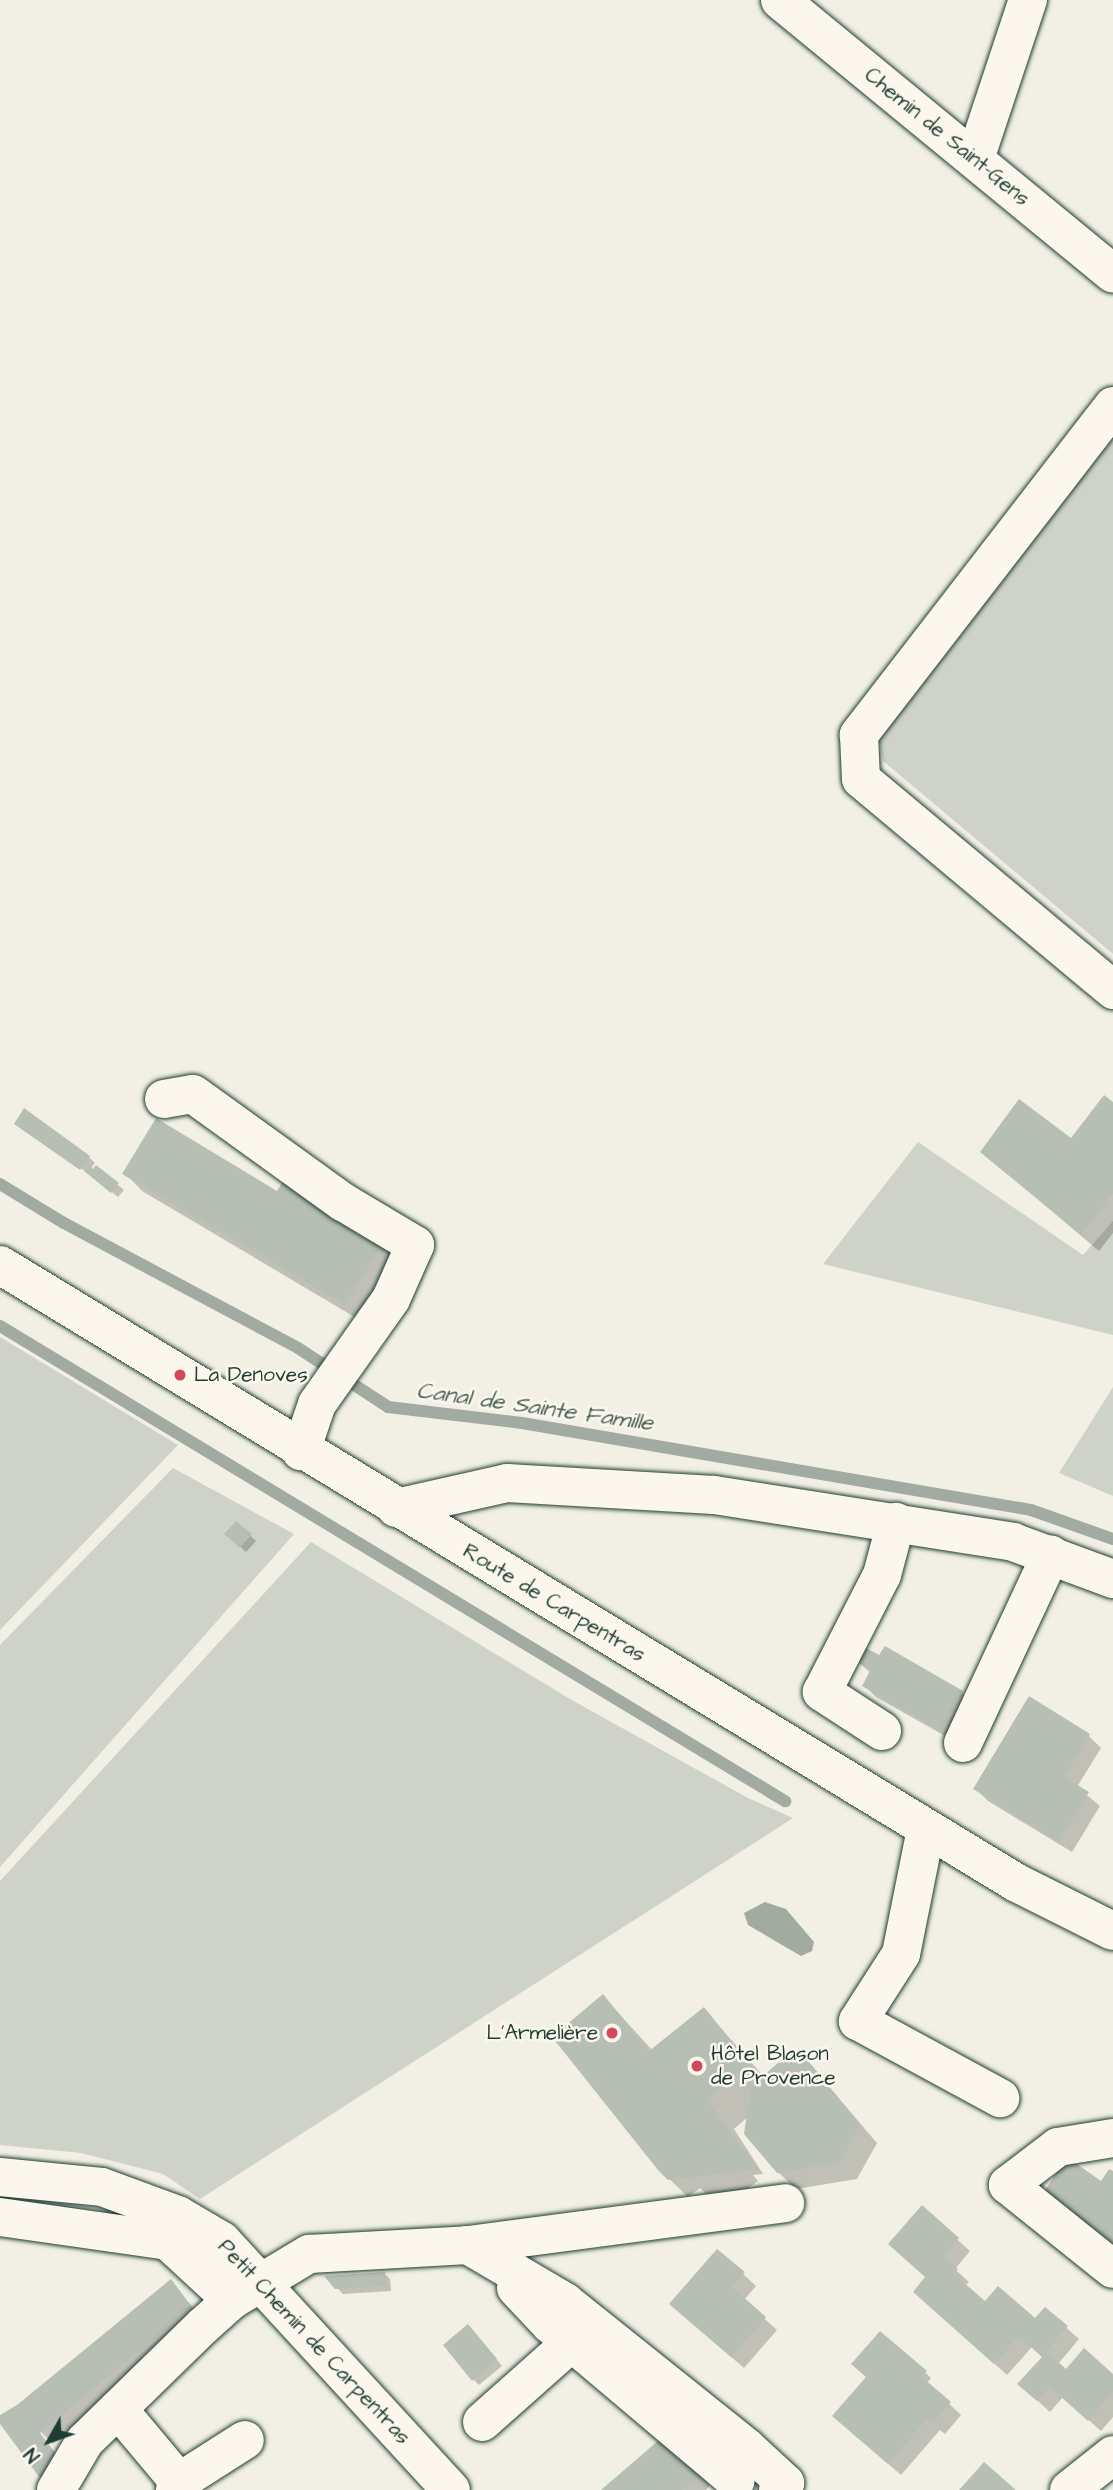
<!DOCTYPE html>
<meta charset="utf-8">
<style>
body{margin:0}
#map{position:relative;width:1113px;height:2490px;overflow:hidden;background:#f2f0e5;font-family:"Architects Daughter",sans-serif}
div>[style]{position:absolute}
.green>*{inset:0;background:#cfd2c8}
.water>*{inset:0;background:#a2aba1}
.shadow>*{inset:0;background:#0003}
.stream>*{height:12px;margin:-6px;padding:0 6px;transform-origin:6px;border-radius:6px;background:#a2aba1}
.building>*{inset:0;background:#b7beb3}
.roads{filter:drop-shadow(0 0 2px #1f3d34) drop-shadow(0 0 2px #1f3d34)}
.minor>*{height:38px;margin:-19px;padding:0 19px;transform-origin:19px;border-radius:19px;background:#fbf7ec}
.major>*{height:38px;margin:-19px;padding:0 19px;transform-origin:19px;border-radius:19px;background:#fbf7ec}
.dots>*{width:19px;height:19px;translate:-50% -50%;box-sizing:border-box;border:4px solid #fbf7ec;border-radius:50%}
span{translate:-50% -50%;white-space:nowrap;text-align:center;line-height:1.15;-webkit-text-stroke:5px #fbf7ec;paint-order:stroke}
.street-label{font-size:21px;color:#1f3d34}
.poi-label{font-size:21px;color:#1f3d34}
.left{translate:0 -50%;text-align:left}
.right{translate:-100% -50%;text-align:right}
.water-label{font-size:23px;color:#465e55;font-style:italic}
.north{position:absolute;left:14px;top:2406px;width:70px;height:70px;-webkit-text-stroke:5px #fbf7ec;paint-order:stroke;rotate:230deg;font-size:19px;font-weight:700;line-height:28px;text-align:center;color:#1f3d34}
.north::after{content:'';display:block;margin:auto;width:24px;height:32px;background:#1f3d34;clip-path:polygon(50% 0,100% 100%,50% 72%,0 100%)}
</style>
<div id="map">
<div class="green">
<div style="clip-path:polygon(1113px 436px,1113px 954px,883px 761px,879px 739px)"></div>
<div style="clip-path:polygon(918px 1142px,1083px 1255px,1113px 1221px,1113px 1335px,823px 1264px)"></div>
<div style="clip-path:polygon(0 1337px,178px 1445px,0 1630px)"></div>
<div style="clip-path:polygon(1113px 1387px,1113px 1496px,1059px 1473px)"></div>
<div style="clip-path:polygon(173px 1468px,294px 1534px,0 1867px,0 1645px)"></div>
<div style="clip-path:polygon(311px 1542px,570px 1699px,748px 1798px,793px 1818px,200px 2199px,163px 2174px,81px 2153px,0 2145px,0 1881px)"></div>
</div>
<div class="water">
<div style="clip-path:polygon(765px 1902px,786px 1909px,814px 1942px,812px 1951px,801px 1956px,748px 1925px,744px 1913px)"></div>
</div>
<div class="shadow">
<div style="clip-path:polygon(1113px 1104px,1113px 1233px,1099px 1251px,982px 1152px,1071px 1141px)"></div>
<div style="clip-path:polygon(25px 1111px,89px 1157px,95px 1163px,91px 1168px,94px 1171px,97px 1167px,124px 1190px,118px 1197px,88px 1173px,22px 1129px)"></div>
<div style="clip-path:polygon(125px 1173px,278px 1193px,402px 1258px,363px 1322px,142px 1191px)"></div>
<div style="clip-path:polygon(237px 1523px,256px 1541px,246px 1552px,226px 1534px)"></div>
<div style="clip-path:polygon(885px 1648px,962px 1692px,974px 1704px,954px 1741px,876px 1697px,864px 1685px,871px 1673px,853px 1658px,879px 1657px)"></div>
<div style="clip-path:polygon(1089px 1736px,1101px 1748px,1077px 1787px,1100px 1806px,1072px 1852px,988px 1801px,976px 1789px)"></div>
<div style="clip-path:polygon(603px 1996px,653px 2051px,704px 2009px,764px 2077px,805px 2059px,877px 2143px,857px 2179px,796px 2189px,778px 2172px,749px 2116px,734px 2129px,763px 2174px,753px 2175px,758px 2181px,740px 2194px,713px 2201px,700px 2188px,688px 2197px,659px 2169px)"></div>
<div style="clip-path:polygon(922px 2208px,970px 2251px,955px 2269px,969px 2282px,965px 2286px,985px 2304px,1036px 2320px,1045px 2309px,1079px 2339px,1058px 2364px,1066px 2371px,1113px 2376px,1113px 2417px,1101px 2431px,1063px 2397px,1050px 2412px,1019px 2384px,1043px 2357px,1032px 2347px,1007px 2375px,927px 2303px)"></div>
<div style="clip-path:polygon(718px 2251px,756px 2286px,744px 2300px,777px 2330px,744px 2368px,684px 2316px)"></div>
<div style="clip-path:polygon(385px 2274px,390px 2279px,391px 2291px,343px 2294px,327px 2277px)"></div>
<div style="clip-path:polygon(170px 2281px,203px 2319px,53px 2444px,39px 2430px,0 2421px,0 2418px,17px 2408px)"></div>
<div style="clip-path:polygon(474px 2332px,502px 2366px,479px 2385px,473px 2379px)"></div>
<div style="clip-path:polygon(926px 2373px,931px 2378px,927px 2383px,961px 2415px,945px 2434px,940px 2430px,901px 2475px,846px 2427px)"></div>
<div style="clip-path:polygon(678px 2448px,710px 2486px,706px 2490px,603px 2490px)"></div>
</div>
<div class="stream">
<div style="left:0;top:1184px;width:75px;rotate:31.4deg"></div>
<div style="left:64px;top:1223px;width:265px;rotate:28.1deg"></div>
<div style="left:298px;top:1348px;width:108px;rotate:33.2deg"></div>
<div style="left:388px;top:1407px;width:135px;rotate:6.8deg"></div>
<div style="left:522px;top:1423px;width:516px;rotate:9.7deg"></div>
<div style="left:1031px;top:1510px;width:87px;rotate:19.5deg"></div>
<div style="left:0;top:1326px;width:918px;rotate:31.18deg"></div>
</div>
<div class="building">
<div style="clip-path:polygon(1104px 1095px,1113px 1102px,1113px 1193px,1081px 1235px,980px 1152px,1019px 1099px,1071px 1138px)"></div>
<div style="clip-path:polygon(24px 1108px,90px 1156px,80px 1170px,14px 1124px)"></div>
<div style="clip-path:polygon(156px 1118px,277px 1191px,285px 1178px,385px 1239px,345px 1305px,122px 1174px)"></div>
<div style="clip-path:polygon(89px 1165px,93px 1169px,96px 1165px,119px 1183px,111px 1193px,84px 1171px)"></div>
<div style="clip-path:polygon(236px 1521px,252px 1534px,240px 1548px,224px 1534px)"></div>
<div style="clip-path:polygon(859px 1644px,879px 1655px,885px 1646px,963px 1691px,941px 1731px,862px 1686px,871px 1669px,851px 1658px)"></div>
<div style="clip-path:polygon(1029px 1696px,1090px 1734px,1064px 1777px,1089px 1792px,1059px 1842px,973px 1789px)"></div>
<div style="clip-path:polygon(603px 1994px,649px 2051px,704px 2007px,749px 2063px,707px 2100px,759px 2169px,668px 2180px,658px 2170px,552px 2037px)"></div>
<div style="clip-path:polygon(805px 2057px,860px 2124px,840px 2162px,777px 2173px,744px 2134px,751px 2086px,778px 2063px)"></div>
<div style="clip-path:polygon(1067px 2157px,1101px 2181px,1109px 2169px,1113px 2171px,1113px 2247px,1040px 2198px)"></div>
<div style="clip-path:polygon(922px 2205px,959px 2238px,943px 2256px,958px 2269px,954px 2274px,985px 2301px,998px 2286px,1035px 2318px,1045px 2307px,1068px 2326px,1046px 2351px,1066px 2369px,1084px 2348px,1113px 2374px,1113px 2392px,1088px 2421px,1050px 2387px,1037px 2401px,1017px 2384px,1042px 2357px,1019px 2336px,994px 2364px,913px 2292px,925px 2277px,888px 2244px)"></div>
<div style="clip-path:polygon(717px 2249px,745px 2272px,732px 2287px,766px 2317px,731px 2357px,669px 2304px)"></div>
<div style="clip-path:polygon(385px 2272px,386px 2286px,335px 2289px,324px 2276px)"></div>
<div style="clip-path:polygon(171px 2279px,192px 2307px,40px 2433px,62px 2462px,40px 2478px,0 2424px,0 2415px,17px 2405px)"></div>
<div style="clip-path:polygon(468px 2324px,497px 2359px,472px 2381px,443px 2345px)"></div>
<div style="clip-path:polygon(880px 2331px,927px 2371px,922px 2377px,951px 2402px,932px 2423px,927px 2419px,888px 2464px,832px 2416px,866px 2377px,851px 2364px)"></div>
<div style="clip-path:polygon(666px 2434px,700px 2474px,681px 2490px,601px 2490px)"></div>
<div style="clip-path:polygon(984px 2462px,1016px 2490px,959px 2490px)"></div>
</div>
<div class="roads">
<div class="minor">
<div style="left:780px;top:0;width:431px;rotate:39.4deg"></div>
<div style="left:975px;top:159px;width:168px;rotate:-71.6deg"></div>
<div style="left:1113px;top:406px;width:416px;rotate:127.7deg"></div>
<div style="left:859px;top:735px;width:44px;rotate:87.4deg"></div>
<div style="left:861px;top:779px;width:329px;rotate:39.9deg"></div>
<div style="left:164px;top:1099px;width:29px;rotate:-10deg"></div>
<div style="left:193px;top:1094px;width:185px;rotate:35.8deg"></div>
<div style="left:343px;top:1202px;width:84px;rotate:30.8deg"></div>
<div style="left:415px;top:1245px;width:59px;rotate:114deg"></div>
<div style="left:391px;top:1299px;width:128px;rotate:125.2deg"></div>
<div style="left:317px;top:1404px;width:50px;rotate:108.8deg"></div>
<div style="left:396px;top:1508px;width:114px;rotate:-12.7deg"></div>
<div style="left:507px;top:1483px;width:207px;rotate:3.3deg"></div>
<div style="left:714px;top:1495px;width:303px;rotate:8.9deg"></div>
<div style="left:1013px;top:1542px;width:107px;rotate:20.3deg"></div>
<div style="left:882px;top:1731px;width:72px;rotate:-147deg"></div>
<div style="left:822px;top:1692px;width:131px;rotate:-62.9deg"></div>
<div style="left:882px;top:1575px;width:55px;rotate:-75.2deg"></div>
<div style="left:963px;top:1743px;width:208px;rotate:-65deg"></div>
<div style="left:926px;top:1829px;width:127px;rotate:101.3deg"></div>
<div style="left:901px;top:1954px;width:80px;rotate:122.7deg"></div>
<div style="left:858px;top:2021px;width:162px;rotate:28.5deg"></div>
<div style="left:1113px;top:2138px;width:56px;rotate:170.7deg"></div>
<div style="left:1058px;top:2147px;width:63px;rotate:142.8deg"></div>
<div style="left:1008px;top:2185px;width:134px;rotate:38.7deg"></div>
<div style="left:0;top:2177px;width:102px;rotate:5.6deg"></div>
<div style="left:102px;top:2187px;width:81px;rotate:20.2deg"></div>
<div style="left:178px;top:2215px;width:51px;rotate:30.6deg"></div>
<div style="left:222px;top:2241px;width:338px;rotate:47.4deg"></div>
<div style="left:0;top:2217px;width:170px;rotate:8.1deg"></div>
<div style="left:168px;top:2241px;width:87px;rotate:42.7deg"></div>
<div style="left:468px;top:2245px;width:320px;rotate:-7.5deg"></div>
<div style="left:516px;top:2288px;width:50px;rotate:46.6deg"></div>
<div style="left:550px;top:2324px;width:243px;rotate:40.2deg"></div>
<div style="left:118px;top:2409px;width:95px;rotate:50.1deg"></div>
<div style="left:179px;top:2482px;width:9px;rotate:117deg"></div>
<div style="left:482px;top:2422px;width:120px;rotate:-41.6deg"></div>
<div style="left:179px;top:2482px;width:78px;rotate:-32.5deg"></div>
<div style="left:56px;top:2490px;width:57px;rotate:-59.4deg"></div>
<div style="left:85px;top:2441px;width:165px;rotate:-44.3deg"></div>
<div style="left:203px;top:2326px;width:39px;rotate:-42deg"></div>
<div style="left:232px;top:2300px;width:90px;rotate:-30.9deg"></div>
<div style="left:309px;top:2254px;width:159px;rotate:-3.2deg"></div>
<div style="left:468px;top:2245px;width:113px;rotate:30.4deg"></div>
<div style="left:565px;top:2302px;width:233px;rotate:38.7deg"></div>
<div style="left:747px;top:2448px;width:52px;rotate:42.6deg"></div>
<div style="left:785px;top:2483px;width:10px;rotate:135deg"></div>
<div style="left:1069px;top:2490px;width:56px;rotate:-38.5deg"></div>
</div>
<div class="major">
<div style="left:0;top:1265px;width:1190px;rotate:31.29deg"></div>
<div style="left:1017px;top:1883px;width:107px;rotate:26.6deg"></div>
</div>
</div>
<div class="dots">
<div style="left:180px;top:1375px;background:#d1495b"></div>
<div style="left:612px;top:2033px;background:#d1495b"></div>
<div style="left:697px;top:2066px;background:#d1495b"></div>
</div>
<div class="street-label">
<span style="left:947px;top:137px;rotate:39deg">Chemin de Saint-Gens</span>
<span style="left:554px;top:1603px;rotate:31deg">Route de Carpentras</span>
<span style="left:314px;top:2342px;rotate:47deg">Petit Chemin de Carpentras</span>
</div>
<div class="poi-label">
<span class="left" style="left:194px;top:1375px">La Denoves</span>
<span class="right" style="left:598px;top:2033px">L'Armelière</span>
<span class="left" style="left:711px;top:2066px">Hôtel Blason<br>de Provence</span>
</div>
<div class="water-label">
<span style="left:535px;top:1407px;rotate:8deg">Canal de Sainte Famille</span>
</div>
<div class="north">N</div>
</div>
